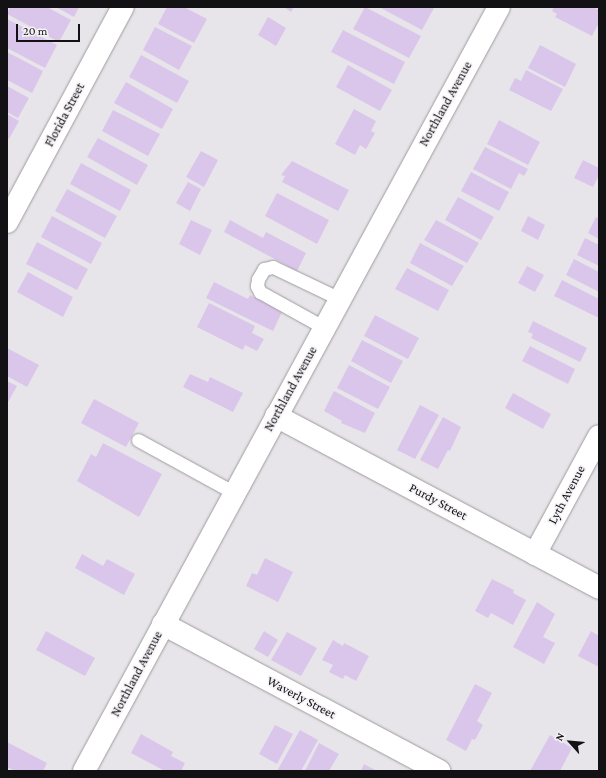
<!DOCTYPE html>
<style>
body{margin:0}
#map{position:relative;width:606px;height:778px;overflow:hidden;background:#e7e5e9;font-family:"Crimson Pro",serif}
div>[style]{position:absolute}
.building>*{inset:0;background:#dbc6eb}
.roads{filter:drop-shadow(0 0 1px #9d9b9e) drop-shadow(0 0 1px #9d9b9e)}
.service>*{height:13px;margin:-6.5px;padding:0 6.5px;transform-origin:6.5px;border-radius:6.5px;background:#fff}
.minor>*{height:22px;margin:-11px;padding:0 11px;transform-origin:11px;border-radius:11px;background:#fff}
span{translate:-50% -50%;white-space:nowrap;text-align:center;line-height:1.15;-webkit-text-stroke:3px #f4f2f6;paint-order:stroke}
.street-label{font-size:13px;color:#121113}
.frame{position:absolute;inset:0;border:8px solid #121113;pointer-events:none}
.north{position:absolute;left:550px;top:722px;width:40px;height:40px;-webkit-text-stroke:3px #f4f2f6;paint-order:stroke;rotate:297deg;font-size:11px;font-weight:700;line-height:16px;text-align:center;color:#121113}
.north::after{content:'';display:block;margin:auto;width:14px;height:18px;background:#121113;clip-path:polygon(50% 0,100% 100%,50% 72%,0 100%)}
.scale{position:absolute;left:16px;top:24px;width:64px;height:18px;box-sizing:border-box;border:2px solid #121113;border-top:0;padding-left:5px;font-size:12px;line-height:14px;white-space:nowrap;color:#121113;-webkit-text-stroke:3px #f4f2f6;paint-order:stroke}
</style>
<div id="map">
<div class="building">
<div style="clip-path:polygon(10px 7px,47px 7px,71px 20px,59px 42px,7px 14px)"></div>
<div style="clip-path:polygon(56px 7px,79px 7px,74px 17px)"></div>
<div style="clip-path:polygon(167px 7px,184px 7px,207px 19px,194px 43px,158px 24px)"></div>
<div style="clip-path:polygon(284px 7px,294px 7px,291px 12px)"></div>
<div style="clip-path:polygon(365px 7px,421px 36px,409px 58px,353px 29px)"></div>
<div style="clip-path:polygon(379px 7px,432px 7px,434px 8px,422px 30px)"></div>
<div style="clip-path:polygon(554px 7px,593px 7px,599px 10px,599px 23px,592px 36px,555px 17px,557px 14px,552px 11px)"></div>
<div style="clip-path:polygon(268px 17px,286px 28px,276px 46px,258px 35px)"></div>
<div style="clip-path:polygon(7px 19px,57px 45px,45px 68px,7px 48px)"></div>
<div style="clip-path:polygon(155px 27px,192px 46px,179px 70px,143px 50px)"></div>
<div style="clip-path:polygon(343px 30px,405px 62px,394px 84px,331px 52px)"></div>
<div style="clip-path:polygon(540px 45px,576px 64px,565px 87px,528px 68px)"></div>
<div style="clip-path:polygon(7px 52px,43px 71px,32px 93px,7px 80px)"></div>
<div style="clip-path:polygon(141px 55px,189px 81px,177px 103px,129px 77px)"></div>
<div style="clip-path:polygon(348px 65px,392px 90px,380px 111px,336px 87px)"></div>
<div style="clip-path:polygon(526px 70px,563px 89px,551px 111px,509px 90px,515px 78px,521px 81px)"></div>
<div style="clip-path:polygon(126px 82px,173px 109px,162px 129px,114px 103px)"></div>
<div style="clip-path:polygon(7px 86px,29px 98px,18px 118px,7px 112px)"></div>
<div style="clip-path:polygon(354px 109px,376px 121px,371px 131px,375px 133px,366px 149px,360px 145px,355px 155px,335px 144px)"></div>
<div style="clip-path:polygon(113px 110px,160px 134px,148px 156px,102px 131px)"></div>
<div style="clip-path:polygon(7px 114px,19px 121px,9px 139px,7px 138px)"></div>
<div style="clip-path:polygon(499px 120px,540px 142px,528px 165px,487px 144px)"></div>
<div style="clip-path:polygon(98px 138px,148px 165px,137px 185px,87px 157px)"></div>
<div style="clip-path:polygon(485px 147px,528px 169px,524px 176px,519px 173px,511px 189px,473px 169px)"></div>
<div style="clip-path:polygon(201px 151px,218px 160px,204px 187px,186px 177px)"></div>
<div style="clip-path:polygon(583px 160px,599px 168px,599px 175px,593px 187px,574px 178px)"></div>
<div style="clip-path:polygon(292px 161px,349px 190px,338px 211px,282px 182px,285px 176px,281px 175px)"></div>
<div style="clip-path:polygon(81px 163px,131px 190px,120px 211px,70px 184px)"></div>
<div style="clip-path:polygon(471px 172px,509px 192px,499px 211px,461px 191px)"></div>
<div style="clip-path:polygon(188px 182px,201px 189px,190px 211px,176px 203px)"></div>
<div style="clip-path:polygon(67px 189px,117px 216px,105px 238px,55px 211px)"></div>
<div style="clip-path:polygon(277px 193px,329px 220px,317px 244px,265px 216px)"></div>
<div style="clip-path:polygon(458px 197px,494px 217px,481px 240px,445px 220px)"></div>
<div style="clip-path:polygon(52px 216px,102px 243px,91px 264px,41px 237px)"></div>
<div style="clip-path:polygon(528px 216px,545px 225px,538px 240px,521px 231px)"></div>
<div style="clip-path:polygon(596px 217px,599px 218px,599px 239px,588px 233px)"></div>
<div style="clip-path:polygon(191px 220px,212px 230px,200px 255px,179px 244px)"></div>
<div style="clip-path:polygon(230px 220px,263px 238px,266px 232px,306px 253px,297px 271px,224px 232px)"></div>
<div style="clip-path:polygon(436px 220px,479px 243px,467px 263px,424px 240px)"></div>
<div style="clip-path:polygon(585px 238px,599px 245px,599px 266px,577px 255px)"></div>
<div style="clip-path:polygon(37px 242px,88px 269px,77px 290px,26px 264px)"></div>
<div style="clip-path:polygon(420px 243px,464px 266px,452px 286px,410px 263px)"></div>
<div style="clip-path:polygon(574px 259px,599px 272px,599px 292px,566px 275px)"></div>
<div style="clip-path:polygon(527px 266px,544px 275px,535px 292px,518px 283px)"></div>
<div style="clip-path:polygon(407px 268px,449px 290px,438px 311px,395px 289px)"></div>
<div style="clip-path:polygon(28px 272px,73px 297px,63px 317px,17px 292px)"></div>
<div style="clip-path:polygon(562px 280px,599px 299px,599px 318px,554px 296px)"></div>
<div style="clip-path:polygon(214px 282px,248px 299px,250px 295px,282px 312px,273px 331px,206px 298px)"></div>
<div style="clip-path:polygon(209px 303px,255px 326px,252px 333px,264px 339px,257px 351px,245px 345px,243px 350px,197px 327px)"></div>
<div style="clip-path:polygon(375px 315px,419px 338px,408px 359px,364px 336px)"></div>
<div style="clip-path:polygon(533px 321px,587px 348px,580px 362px,531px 338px,533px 334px,528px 332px)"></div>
<div style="clip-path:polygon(362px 340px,403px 361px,391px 383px,351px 361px)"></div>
<div style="clip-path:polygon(530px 346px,575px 369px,568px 384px,522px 361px)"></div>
<div style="clip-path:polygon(7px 348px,39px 365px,27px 387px,7px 376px)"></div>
<div style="clip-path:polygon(349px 365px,390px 387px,378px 409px,337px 388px)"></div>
<div style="clip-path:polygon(190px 374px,208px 382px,210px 377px,243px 393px,233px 412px,183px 387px)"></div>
<div style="clip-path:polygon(7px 381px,17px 386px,7px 404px)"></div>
<div style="clip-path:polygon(334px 391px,375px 413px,365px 433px,341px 423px,342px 421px,324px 411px)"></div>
<div style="clip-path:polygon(513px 393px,551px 414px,543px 429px,505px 408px)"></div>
<div style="clip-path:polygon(94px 399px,139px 423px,126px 447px,81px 423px)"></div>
<div style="clip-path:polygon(420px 405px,439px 415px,415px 459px,397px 450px)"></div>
<div style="clip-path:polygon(443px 417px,461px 427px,450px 451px,448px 450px,438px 469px,420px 460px)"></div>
<div style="clip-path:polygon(103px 443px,162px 474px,139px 517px,77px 481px,91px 454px,96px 457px)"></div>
<div style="clip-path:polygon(82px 554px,103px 566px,107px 559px,135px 574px,124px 595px,75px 568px)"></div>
<div style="clip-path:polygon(265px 558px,293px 572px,278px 602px,246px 586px,252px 573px,257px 575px)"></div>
<div style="clip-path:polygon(492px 579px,514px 590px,513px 593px,526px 600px,513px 625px,491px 613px,488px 618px,475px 611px)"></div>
<div style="clip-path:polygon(537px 602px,555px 614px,543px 637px,555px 643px,544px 664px,513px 647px)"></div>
<div style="clip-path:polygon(46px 631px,95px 658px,85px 676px,36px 650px)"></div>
<div style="clip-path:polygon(264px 631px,278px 640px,268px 657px,254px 649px)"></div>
<div style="clip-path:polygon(591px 631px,599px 636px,599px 667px,578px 656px)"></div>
<div style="clip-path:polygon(287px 632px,317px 648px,301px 676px,271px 660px)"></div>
<div style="clip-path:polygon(333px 640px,343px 646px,344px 643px,369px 656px,356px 681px,345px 675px,343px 679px,329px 672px,333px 665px,322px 660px)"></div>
<div style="clip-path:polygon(475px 684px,492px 693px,477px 721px,483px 725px,475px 740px,472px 739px,466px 751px,446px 740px)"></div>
<div style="clip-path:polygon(275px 725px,293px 734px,277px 764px,259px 754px)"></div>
<div style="clip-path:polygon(300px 730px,318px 740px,301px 771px,277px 771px)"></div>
<div style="clip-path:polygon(141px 734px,173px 752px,171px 756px,185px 763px,181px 771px,165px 771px,131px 753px)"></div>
<div style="clip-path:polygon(550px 735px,572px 748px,560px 771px,530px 771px)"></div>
<div style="clip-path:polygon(7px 742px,47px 763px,43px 771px,15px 771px,7px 767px)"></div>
<div style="clip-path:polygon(319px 743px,339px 754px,329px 771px,305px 771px)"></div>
<div style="clip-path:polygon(364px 764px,377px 771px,361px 771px)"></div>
</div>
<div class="roads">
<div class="service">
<div style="left:325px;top:328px;width:74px;rotate:-151deg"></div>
<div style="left:260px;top:292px;width:7px;rotate:-117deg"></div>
<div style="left:257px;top:286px;width:7px;rotate:-82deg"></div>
<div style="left:258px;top:279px;width:12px;rotate:-59deg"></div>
<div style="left:264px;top:269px;width:9px;rotate:-13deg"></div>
<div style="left:273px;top:267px;width:74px;rotate:25.5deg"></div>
<div style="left:138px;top:440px;width:111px;rotate:28.7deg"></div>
</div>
<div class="minor">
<div style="left:7px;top:222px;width:244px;rotate:-61.7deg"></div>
<div style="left:276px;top:416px;width:366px;rotate:28deg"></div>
<div style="left:535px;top:554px;width:134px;rotate:-61.5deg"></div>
<div style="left:163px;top:624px;width:313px;rotate:28deg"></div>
<div style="left:84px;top:771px;width:869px;rotate:-61.49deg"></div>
</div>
</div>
<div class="street-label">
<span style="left:446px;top:104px;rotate:-61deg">Northland Avenue</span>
<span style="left:65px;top:115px;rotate:-62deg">Florida Street</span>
<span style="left:291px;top:389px;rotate:-61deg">Northland Avenue</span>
<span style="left:567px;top:495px;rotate:-62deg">Lyth Avenue</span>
<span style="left:438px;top:502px;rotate:28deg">Purdy Street</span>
<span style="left:137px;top:674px;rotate:-62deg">Northland Avenue</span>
<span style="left:301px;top:698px;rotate:28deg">Waverly Street</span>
</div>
<div class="frame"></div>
<div class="north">N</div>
<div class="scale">20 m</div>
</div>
